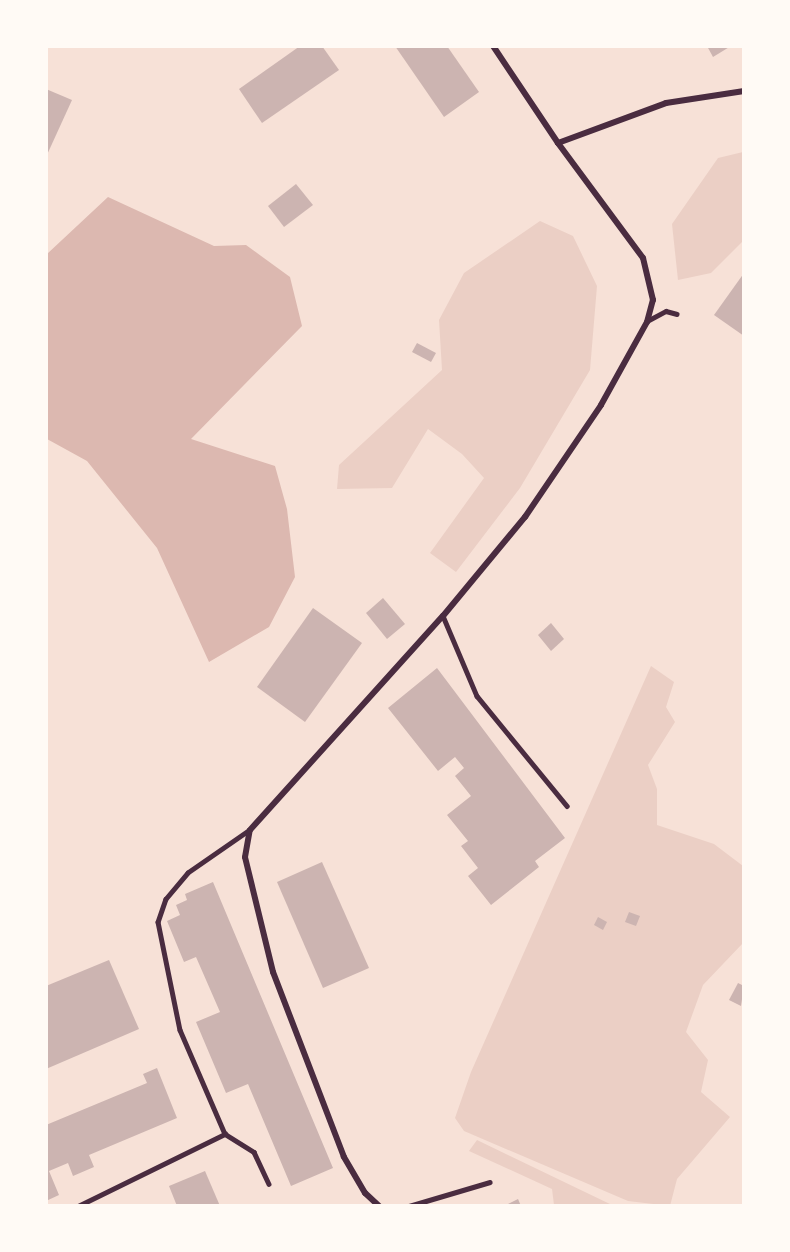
<!DOCTYPE html>
<style>
body{margin:0}
#map{position:relative;width:790px;height:1252px;overflow:hidden;background:#f7e1d7;font-family:"DM Sans",sans-serif}
div>[style]{position:absolute}
.green>*{inset:0;background:#ebcfc5}
.water>*{inset:0;background:#dcb8b0}
.building>*{inset:0;background:#ccb4b1}
.service>*{height:4.5px;margin:-2.25px;padding:0 2.25px;transform-origin:2.25px;border-radius:2.25px;background:#4a2c40}
.minor>*{height:6px;margin:-3px;padding:0 3px;transform-origin:3px;border-radius:3px;background:#4a2c40}
span{translate:-50% -50%;white-space:nowrap;text-align:center;line-height:1.15;-webkit-text-stroke:5px #fffaf5;paint-order:stroke}
.frame{position:absolute;inset:0;border:48px solid #fffaf5;pointer-events:none}
</style>
<div id="map">
<div class="green">
<div style="clip-path:polygon(743px 152px,743px 241px,711px 273px,678px 280px,672px 224px,718px 158px)"></div>
<div style="clip-path:polygon(540px 221px,573px 236px,597px 286px,590px 370px,520px 488px,456px 572px,430px 553px,484px 478px,462px 454px,428px 429px,392px 488px,337px 489px,339px 465px,442px 370px,439px 320px,464px 273px)"></div>
<div style="clip-path:polygon(651px 666px,674px 682px,666px 707px,675px 722px,648px 765px,657px 789px,657px 825px,714px 844px,743px 866px,743px 943px,703px 985px,686px 1032px,708px 1060px,701px 1092px,730px 1117px,677px 1179px,670px 1206px,628px 1201px,464px 1131px,455px 1118px,471px 1072px)"></div>
<div style="clip-path:polygon(477px 1140px,612px 1205px,554px 1205px,552px 1189px,469px 1151px)"></div>
</div>
<div class="water">
<div style="clip-path:polygon(108px 197px,214px 246px,246px 245px,290px 277px,302px 326px,191px 439px,275px 466px,287px 509px,295px 577px,269px 627px,209px 662px,157px 548px,87px 461px,47px 439px,47px 254px)"></div>
</div>
<div class="building">
<div style="clip-path:polygon(300px 46px,322px 46px,339px 70px,262px 123px,239px 89px)"></div>
<div style="clip-path:polygon(395px 46px,447px 46px,479px 92px,444px 117px)"></div>
<div style="clip-path:polygon(707px 46px,731px 46px,713px 57px)"></div>
<div style="clip-path:polygon(46px 89px,72px 100px,46px 157px)"></div>
<div style="clip-path:polygon(296px 184px,313px 205px,284px 227px,268px 206px)"></div>
<div style="clip-path:polygon(744px 273px,744px 336px,714px 315px)"></div>
<div style="clip-path:polygon(417px 343px,436px 353px,431px 362px,412px 352px)"></div>
<div style="clip-path:polygon(383px 598px,405px 624px,387px 639px,366px 613px)"></div>
<div style="clip-path:polygon(313px 608px,362px 643px,305px 722px,257px 687px)"></div>
<div style="clip-path:polygon(551px 623px,564px 639px,551px 651px,538px 635px)"></div>
<div style="clip-path:polygon(437px 668px,565px 838px,535px 861px,539px 867px,491px 905px,468px 876px,478px 868px,461px 846px,468px 841px,447px 815px,471px 796px,455px 776px,464px 768px,455px 757px,438px 771px,388px 708px)"></div>
<div style="clip-path:polygon(322px 862px,369px 968px,323px 988px,277px 882px)"></div>
<div style="clip-path:polygon(213px 882px,333px 1168px,291px 1186px,248px 1084px,226px 1093px,196px 1022px,220px 1012px,196px 957px,184px 962px,167px 921px,180px 915px,176px 905px,187px 900px,185px 894px)"></div>
<div style="clip-path:polygon(629px 912px,640px 916px,636px 926px,625px 922px)"></div>
<div style="clip-path:polygon(598px 917px,607px 922px,603px 930px,594px 925px)"></div>
<div style="clip-path:polygon(109px 960px,139px 1029px,46px 1069px,46px 986px)"></div>
<div style="clip-path:polygon(738px 983px,744px 986px,741px 1006px,729px 1000px)"></div>
<div style="clip-path:polygon(157px 1068px,177px 1118px,89px 1155px,94px 1167px,73px 1176px,68px 1163px,49px 1171px,59px 1195px,46px 1201px,46px 1125px,147px 1083px,143px 1074px)"></div>
<div style="clip-path:polygon(205px 1171px,220px 1206px,177px 1206px,169px 1186px)"></div>
<div style="clip-path:polygon(518px 1199px,521px 1206px,504px 1206px)"></div>
</div>
<div class="service">
<div style="left:647px;top:321px;width:21px;rotate:-28deg"></div>
<div style="left:666px;top:311px;width:11px;rotate:15deg"></div>
<div style="left:443px;top:616px;width:87px;rotate:67deg"></div>
<div style="left:477px;top:696px;width:142px;rotate:50.7deg"></div>
<div style="left:250px;top:830px;width:75px;rotate:145.3deg"></div>
<div style="left:188px;top:873px;width:34px;rotate:130deg"></div>
<div style="left:166px;top:899px;width:24px;rotate:109deg"></div>
<div style="left:158px;top:922px;width:110px;rotate:78.5deg"></div>
<div style="left:180px;top:1030px;width:113px;rotate:66.6deg"></div>
<div style="left:225px;top:1134px;width:34px;rotate:32deg"></div>
<div style="left:254px;top:1152px;width:35px;rotate:65deg"></div>
<div style="left:78px;top:1206px;width:164px;rotate:-26.1deg"></div>
<div style="left:409px;top:1206px;width:84px;rotate:-16.5deg"></div>
</div>
<div class="minor">
<div style="left:558px;top:143px;width:115px;rotate:-20.3deg"></div>
<div style="left:666px;top:103px;width:79px;rotate:-8.7deg"></div>
<div style="left:379px;top:1206px;width:19px;rotate:-137deg"></div>
<div style="left:365px;top:1193px;width:42px;rotate:-120.3deg"></div>
<div style="left:344px;top:1157px;width:198px;rotate:-111deg"></div>
<div style="left:273px;top:972px;width:118px;rotate:-103.7deg"></div>
<div style="left:245px;top:857px;width:27px;rotate:-80deg"></div>
<div style="left:250px;top:830px;width:288px;rotate:-48deg"></div>
<div style="left:443px;top:616px;width:129px;rotate:-50.4deg"></div>
<div style="left:525px;top:517px;width:135px;rotate:-55.8deg"></div>
<div style="left:601px;top:405px;width:95px;rotate:-61deg"></div>
<div style="left:647px;top:322px;width:23px;rotate:-75deg"></div>
<div style="left:653px;top:300px;width:43px;rotate:-103.4deg"></div>
<div style="left:643px;top:258px;width:143px;rotate:-126.5deg"></div>
<div style="left:558px;top:143px;width:117px;rotate:-123.8deg"></div>
</div>
<div class="frame"></div>
</div>
